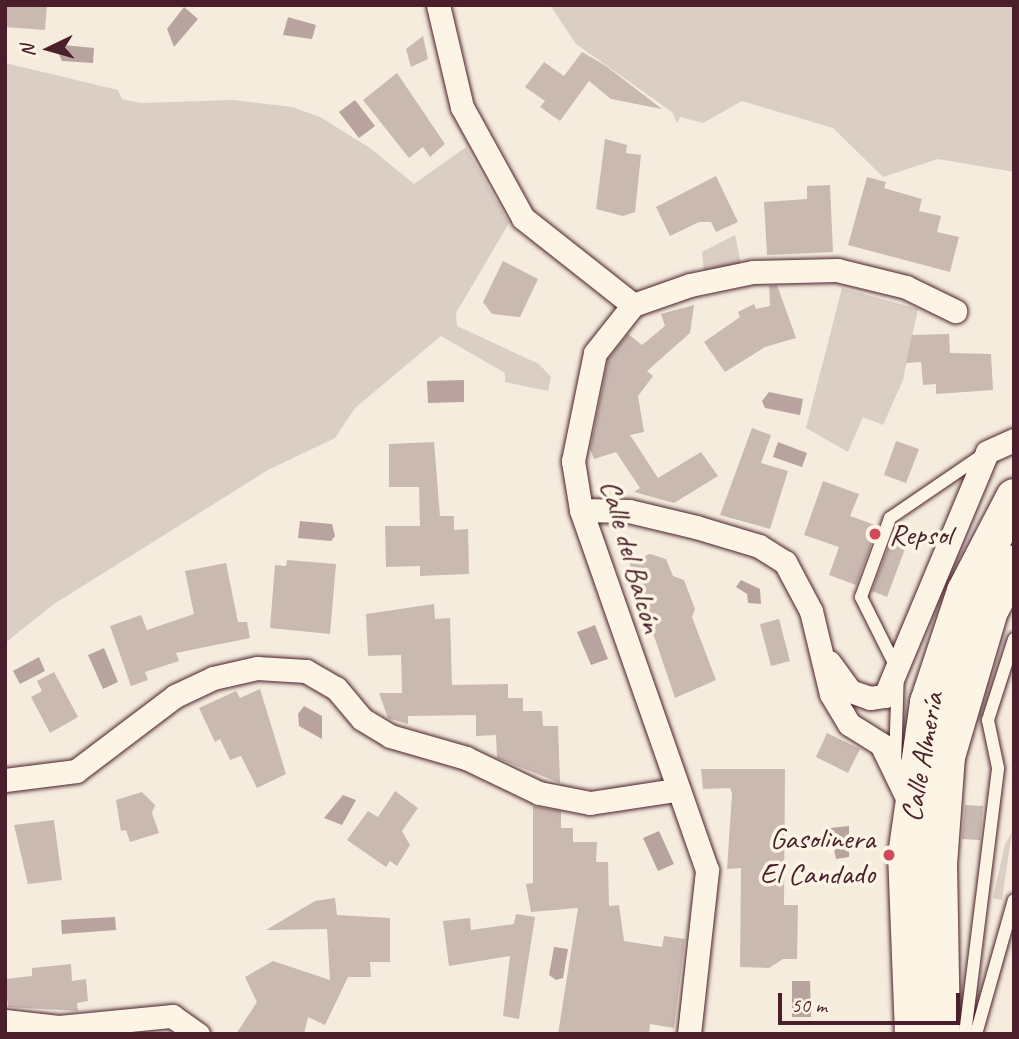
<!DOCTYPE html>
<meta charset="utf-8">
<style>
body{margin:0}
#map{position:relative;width:1019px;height:1039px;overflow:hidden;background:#f5ecde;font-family:Caveat,sans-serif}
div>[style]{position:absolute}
.green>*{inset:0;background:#dbcec4}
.water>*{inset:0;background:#b8a39e}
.building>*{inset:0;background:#cab9b1}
.roads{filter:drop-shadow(0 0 2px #4a1f2b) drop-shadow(0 0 2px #4a1f2b)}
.lane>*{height:12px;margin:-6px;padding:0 6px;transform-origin:6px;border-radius:6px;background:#fcf5e5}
.street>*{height:23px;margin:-11.5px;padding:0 11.5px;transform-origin:11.5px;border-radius:11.5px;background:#fcf5e5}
.primary>*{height:37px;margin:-18.5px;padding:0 18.5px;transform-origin:18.5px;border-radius:18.5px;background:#fcf5e5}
.dots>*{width:19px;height:19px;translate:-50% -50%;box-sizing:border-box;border:4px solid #fcf5e5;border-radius:50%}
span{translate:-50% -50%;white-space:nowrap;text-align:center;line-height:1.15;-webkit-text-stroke:7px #fcf5e5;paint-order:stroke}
.poi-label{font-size:30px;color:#4a1f2b}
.left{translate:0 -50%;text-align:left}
.right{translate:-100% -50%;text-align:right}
.street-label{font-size:30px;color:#4a1f2b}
.frame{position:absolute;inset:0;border:7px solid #4a1f2b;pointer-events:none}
.north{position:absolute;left:14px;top:14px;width:70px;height:70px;-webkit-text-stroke:5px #fcf5e5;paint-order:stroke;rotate:265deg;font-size:19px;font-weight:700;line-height:28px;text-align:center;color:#4a1f2b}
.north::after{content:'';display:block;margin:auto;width:24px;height:32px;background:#4a1f2b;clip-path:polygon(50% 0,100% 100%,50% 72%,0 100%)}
.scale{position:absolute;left:778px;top:993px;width:182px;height:32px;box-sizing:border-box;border:4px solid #4a1f2b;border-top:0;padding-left:9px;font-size:21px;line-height:24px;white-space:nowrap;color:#4a1f2b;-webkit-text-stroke:5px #fcf5e5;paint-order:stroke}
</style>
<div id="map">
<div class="green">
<div style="clip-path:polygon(550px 5px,1014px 5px,1014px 172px,938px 159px,883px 177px,833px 128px,742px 101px,703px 123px,680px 117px,677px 123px,672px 112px,576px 44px)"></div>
<div style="clip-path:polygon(5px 63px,118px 90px,122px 99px,141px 103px,233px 100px,292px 107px,320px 117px,370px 148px,414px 184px,466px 147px,509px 223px,456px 313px,457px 326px,539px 364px,551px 377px,548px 391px,505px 382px,505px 373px,441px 336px,355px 408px,335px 438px,268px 470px,54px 604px,5px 643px)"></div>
<div style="clip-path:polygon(735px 235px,741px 264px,704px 273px,702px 252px)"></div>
<div style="clip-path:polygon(842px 288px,918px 309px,903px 380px,883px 425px,863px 417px,848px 452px,806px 428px)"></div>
<div style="clip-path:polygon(1012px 832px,1002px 900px,993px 898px,1005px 844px)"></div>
</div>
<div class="water">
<div style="clip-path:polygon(184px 7px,198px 19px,174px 47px,167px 29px)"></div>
<div style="clip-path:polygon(288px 17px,316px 25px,312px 39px,283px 35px)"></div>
<div style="clip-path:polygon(63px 45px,94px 48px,93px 63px,62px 61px,58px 52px)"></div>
<div style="clip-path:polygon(355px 100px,375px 126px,359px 138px,339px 112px)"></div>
<div style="clip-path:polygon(464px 380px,464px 402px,428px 403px,427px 381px)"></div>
<div style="clip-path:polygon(769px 392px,803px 399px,800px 415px,765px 408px,762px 401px)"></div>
<div style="clip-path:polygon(778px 442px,807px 453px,802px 467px,773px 457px)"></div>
<div style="clip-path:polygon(300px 521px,332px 524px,335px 536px,331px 541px,298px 538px)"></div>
<div style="clip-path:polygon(741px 580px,760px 589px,761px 604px,748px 603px,747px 594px,736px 587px)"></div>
<div style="clip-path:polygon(595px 625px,608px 659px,591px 665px,577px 632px)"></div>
<div style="clip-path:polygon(104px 648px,118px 682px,103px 689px,88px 655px)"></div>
<div style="clip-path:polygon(39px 657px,45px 671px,20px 684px,13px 671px)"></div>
<div style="clip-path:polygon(304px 706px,322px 716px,322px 739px,299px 726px,298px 714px)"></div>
<div style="clip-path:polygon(343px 795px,356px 800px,342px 825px,324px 818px)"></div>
<div style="clip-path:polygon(849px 826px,849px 857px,836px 859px,830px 828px)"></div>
<div style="clip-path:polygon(659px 831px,674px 864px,658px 871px,643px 838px)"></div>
<div style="clip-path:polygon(115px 917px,116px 930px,62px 934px,61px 920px)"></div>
<div style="clip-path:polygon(554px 947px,568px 949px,563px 978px,556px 980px,549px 975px)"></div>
<div style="clip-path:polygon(792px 981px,810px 981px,811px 1017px,792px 1017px)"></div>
</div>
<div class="building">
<div style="clip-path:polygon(5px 5px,47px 5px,45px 30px,5px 27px)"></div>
<div style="clip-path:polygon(423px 36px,428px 59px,411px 67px,406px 49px)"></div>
<div style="clip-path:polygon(582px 52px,606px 66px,662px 109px,611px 99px,589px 81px,560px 121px,540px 107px,545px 101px,525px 87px,544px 62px,564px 76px)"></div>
<div style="clip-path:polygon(397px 73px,445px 144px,430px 157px,423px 147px,409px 158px,363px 100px)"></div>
<div style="clip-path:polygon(605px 139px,627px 145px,626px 153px,641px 155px,635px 212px,623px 216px,596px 209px)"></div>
<div style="clip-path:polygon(716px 176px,738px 222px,716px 232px,711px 222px,699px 222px,670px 236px,656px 207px)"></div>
<div style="clip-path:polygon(867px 177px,886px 182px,884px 188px,922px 199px,919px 211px,941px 216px,937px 232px,959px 237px,950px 272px,848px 245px)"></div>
<div style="clip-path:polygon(830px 185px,833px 252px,767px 255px,764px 202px,807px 199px,807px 186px)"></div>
<div style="clip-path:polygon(503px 261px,538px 279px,520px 317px,492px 314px,483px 302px)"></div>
<div style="clip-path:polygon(777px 285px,796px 338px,765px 347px,725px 372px,704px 342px,740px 317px,738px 312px,754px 304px,756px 309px,770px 306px,769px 286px)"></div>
<div style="clip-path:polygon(694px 305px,690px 333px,647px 371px,653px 376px,638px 396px,644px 432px,630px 435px,658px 478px,701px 452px,718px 476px,674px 503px,634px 492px,640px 488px,616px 452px,594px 459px,590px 449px,608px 359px,628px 334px,642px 345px,665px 326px,661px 314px)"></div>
<div style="clip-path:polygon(949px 334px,950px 353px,991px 354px,993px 390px,936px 394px,936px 384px,923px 385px,921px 362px,906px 363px,912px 335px)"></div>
<div style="clip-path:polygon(752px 428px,771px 435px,761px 463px,788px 471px,770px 529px,720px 515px)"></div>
<div style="clip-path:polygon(896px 441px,919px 449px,906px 483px,884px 475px)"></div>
<div style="clip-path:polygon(434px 442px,440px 516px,454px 516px,454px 530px,468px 529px,469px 574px,420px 576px,420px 566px,386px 567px,385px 526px,420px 526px,419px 487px,389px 487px,389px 444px)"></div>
<div style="clip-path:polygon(823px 481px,859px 494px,850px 516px,878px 526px,856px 585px,829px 575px,839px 547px,804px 535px)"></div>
<div style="clip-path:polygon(894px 532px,909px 538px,887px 597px,872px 591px)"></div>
<div style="clip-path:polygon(650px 554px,666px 559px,673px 576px,684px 580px,695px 609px,692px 617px,716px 680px,675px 698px,629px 562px)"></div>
<div style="clip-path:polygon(287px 560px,336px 564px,330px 634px,270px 628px,275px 565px,286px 566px)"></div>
<div style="clip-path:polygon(226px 563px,238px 622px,247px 622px,250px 638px,176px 653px,179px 661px,145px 672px,148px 680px,131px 686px,110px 626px,141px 615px,147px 630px,194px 614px,185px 571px)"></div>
<div style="clip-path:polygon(434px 604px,435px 619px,450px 618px,452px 685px,508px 684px,508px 698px,523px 698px,523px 711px,542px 711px,543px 726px,558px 726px,560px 783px,497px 758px,496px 735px,476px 736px,476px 715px,408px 716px,408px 724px,388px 718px,379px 693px,402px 693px,401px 655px,368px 656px,366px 614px)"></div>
<div style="clip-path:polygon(779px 619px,790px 661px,771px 666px,760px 624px)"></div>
<div style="clip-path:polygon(54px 672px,78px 717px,50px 733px,31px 697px,42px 691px,37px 681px)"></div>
<div style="clip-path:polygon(260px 689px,286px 774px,257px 788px,241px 756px,230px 760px,220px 739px,215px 742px,199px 708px,236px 691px,240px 698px)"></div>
<div style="clip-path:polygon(827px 733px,860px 749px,848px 773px,816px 757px)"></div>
<div style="clip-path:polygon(701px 769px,785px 769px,784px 905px,798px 905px,797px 959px,783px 959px,769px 968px,740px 967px,741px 868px,727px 869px,732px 794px,730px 788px,703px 789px)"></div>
<div style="clip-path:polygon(395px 791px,418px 808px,402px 831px,410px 845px,397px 866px,390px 861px,386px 867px,347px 840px,368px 811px,378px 817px)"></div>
<div style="clip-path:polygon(142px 792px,155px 805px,152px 813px,159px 833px,130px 842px,126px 830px,121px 831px,116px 800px)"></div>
<div style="clip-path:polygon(965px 805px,983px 806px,980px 840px,962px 839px)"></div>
<div style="clip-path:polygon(533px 806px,561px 811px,561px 828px,573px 828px,573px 842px,597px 842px,596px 862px,608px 862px,609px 906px,619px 905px,624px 941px,662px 947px,664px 936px,685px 939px,674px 1028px,650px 1024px,649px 1034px,558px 1034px,578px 908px,531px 912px,526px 884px,533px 883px)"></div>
<div style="clip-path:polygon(54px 820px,62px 880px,28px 884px,14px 825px)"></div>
<div style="clip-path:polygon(335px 898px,337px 915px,390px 918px,390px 962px,370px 962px,371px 977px,348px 977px,325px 1025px,308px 1017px,304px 1034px,236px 1034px,257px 1002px,245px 977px,273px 961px,330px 980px,327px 929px,266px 930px,315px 901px)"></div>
<div style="clip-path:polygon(516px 914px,535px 917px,519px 1019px,503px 1016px,510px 956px,449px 966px,443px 921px,470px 918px,471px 930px,514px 924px)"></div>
<div style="clip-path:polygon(71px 964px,72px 981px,86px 979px,88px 1001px,77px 1003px,78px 1011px,8px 1007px,5px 979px,32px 976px,32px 968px)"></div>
</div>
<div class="roads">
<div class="lane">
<div style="left:895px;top:764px;width:93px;rotate:-88.2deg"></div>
<div style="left:898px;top:671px;width:83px;rotate:-116.6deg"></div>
<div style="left:861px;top:597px;width:84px;rotate:-69.8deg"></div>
<div style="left:890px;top:518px;width:110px;rotate:-34.3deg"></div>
<div style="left:965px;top:1034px;width:268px;rotate:-82.9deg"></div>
<div style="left:998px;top:768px;width:49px;rotate:-101.8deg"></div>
<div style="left:988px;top:720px;width:85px;rotate:-72.2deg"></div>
<div style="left:976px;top:1034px;width:139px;rotate:-74.2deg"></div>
</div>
<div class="street">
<div style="left:438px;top:5px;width:105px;rotate:76.8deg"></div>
<div style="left:462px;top:107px;width:127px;rotate:61.2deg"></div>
<div style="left:523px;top:218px;width:140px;rotate:38.3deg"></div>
<div style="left:581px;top:510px;width:48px;rotate:1.2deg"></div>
<div style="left:629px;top:511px;width:69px;rotate:13.4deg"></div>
<div style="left:696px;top:527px;width:66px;rotate:16.8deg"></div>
<div style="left:759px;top:546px;width:31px;rotate:32deg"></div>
<div style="left:785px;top:562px;width:55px;rotate:62deg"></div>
<div style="left:811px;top:611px;width:85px;rotate:76.5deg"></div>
<div style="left:831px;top:694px;width:35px;rotate:59deg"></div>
<div style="left:849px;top:724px;width:38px;rotate:32deg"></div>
<div style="left:881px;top:744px;width:67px;rotate:64.2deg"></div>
<div style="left:829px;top:662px;width:36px;rotate:54deg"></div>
<div style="left:850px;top:691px;width:21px;rotate:19deg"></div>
<div style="left:870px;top:698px;width:15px;rotate:-8deg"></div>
<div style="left:885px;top:696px;width:264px;rotate:-67.3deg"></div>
<div style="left:987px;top:452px;width:30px;rotate:-24deg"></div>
<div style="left:5px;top:780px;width:72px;rotate:-7.2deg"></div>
<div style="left:76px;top:771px;width:124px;rotate:-37.1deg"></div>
<div style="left:175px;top:696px;width:42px;rotate:-25.3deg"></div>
<div style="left:213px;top:678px;width:45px;rotate:-12.8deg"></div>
<div style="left:257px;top:668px;width:49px;rotate:3.5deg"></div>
<div style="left:306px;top:671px;width:34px;rotate:30deg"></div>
<div style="left:336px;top:688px;width:40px;rotate:50deg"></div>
<div style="left:362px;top:719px;width:33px;rotate:31deg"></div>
<div style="left:390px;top:736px;width:79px;rotate:16.1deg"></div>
<div style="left:466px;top:758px;width:81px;rotate:25.6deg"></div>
<div style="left:539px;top:793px;width:52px;rotate:11.1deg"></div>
<div style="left:590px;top:803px;width:87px;rotate:-8.6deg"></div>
<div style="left:5px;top:1021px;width:54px;rotate:6.3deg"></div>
<div style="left:59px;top:1027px;width:114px;rotate:-5.6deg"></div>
<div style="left:172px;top:1016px;width:32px;rotate:35deg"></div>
<div style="left:689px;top:1034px;width:165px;rotate:-83.7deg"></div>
<div style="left:707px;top:870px;width:381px;rotate:-109.3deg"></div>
<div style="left:581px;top:510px;width:50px;rotate:-99.3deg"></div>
<div style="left:573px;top:461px;width:110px;rotate:-78.5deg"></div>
<div style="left:595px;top:353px;width:61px;rotate:-51.6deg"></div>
<div style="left:633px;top:305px;width:60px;rotate:-19.3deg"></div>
<div style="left:690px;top:285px;width:64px;rotate:-11.7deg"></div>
<div style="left:753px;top:272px;width:84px;rotate:-1.4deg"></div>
<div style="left:837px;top:270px;width:71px;rotate:13.8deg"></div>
<div style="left:906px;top:287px;width:55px;rotate:26.1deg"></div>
</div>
<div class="primary">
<div style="left:913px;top:1034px;width:179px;rotate:-92.2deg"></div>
<div style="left:906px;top:855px;width:155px;rotate:-81.8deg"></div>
<div style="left:928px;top:702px;width:117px;rotate:-71.6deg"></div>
<div style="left:965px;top:591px;width:106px;rotate:-62.5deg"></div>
<div style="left:941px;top:1034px;width:170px;rotate:-91deg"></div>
<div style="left:938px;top:864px;width:108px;rotate:-85.8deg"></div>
<div style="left:946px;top:756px;width:152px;rotate:-73.6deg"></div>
<div style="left:989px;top:610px;width:53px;rotate:-62deg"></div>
</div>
</div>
<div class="dots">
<div style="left:875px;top:534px;background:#d1495b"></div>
<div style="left:889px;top:855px;background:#d1495b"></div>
</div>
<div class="poi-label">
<span class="left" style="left:889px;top:534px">Repsol</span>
<span class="right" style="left:875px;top:855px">Gasolinera<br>El Candado</span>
</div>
<div class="street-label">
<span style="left:632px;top:556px;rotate:74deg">Calle del Balcón</span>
<span style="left:922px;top:757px;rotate:-80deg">Calle Almería</span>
</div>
<div class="frame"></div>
<div class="north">N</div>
<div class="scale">50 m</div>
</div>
